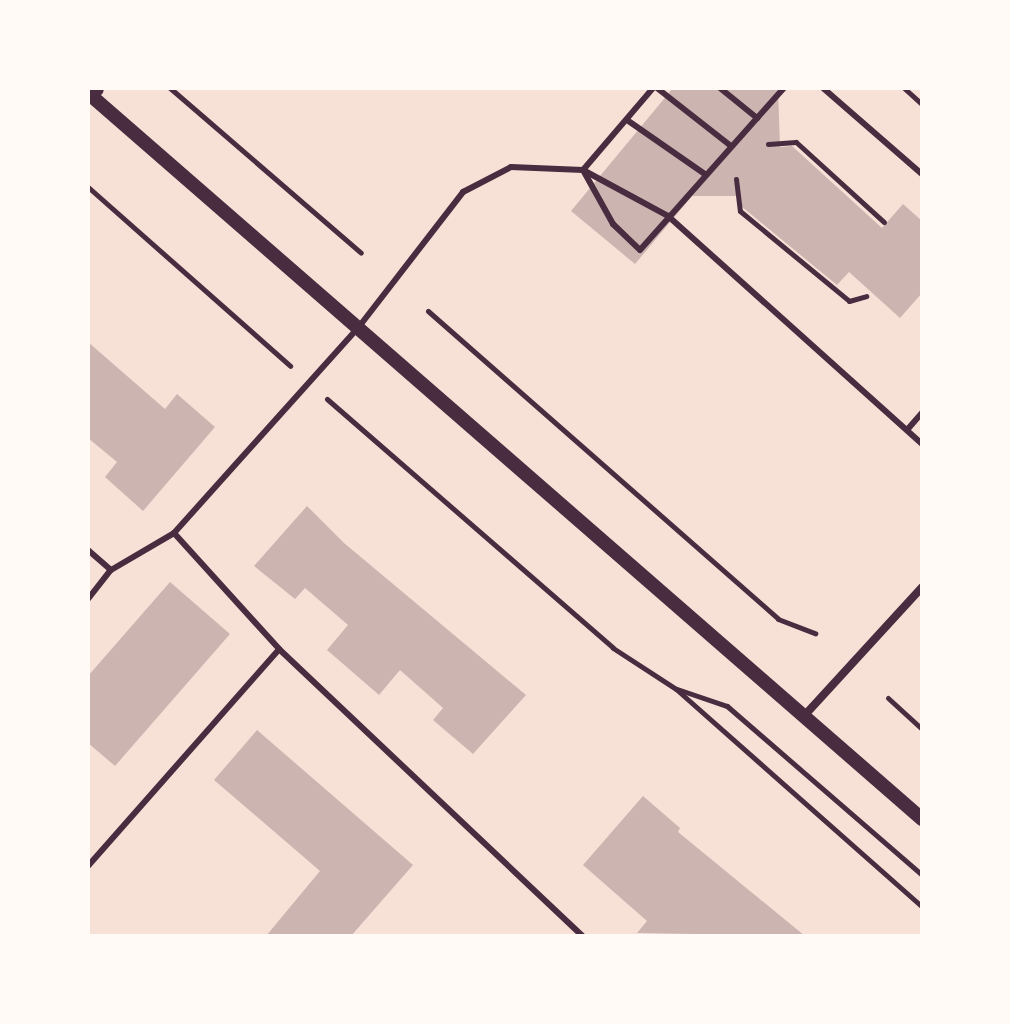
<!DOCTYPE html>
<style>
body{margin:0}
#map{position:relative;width:1010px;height:1024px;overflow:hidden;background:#f7e1d7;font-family:"PT Sans Narrow",sans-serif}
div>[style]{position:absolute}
.building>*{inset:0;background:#ccb4b1}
.path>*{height:5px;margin:-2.5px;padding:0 2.5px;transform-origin:2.5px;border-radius:2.5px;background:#4a2c40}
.service>*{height:6px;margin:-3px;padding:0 3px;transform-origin:3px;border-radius:3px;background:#4a2c40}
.minor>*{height:8px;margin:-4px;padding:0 4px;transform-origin:4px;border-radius:4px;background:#4a2c40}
.tertiary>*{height:14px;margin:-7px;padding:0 7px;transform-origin:7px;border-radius:7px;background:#4a2c40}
.primary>*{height:20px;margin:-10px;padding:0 10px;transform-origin:10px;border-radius:10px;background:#4a2c40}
span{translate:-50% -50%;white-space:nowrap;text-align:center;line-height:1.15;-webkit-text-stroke:6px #fffaf5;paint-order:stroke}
.frame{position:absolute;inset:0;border:90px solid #fffaf5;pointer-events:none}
</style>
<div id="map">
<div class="building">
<div style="clip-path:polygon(673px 88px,778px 88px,780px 147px,792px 146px,882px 228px,903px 204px,922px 221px,922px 293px,900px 318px,849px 272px,837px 285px,741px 206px,740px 196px,692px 196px,635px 264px,571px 211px)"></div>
<div style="clip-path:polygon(88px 342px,165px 409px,177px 394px,215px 427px,143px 511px,105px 477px,117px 462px,88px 438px)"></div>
<div style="clip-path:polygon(307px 506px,344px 543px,526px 695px,473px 754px,433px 720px,443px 708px,400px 670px,379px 695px,327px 650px,348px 625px,305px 588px,295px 599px,254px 566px)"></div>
<div style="clip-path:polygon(170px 582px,230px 634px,115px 766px,88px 743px,88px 676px)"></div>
<div style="clip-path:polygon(257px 730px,413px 865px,351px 936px,266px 936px,320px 871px,214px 780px)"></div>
<div style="clip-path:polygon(643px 796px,680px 828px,678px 832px,805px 936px,637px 933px,647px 921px,583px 865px)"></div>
</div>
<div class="path">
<div style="left:170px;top:88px;width:252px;rotate:40.8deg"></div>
<div style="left:904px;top:88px;width:24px;rotate:42deg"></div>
<div style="left:768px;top:144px;width:28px;rotate:-4deg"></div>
<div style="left:796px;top:142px;width:119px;rotate:42.3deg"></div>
<div style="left:736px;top:179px;width:32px;rotate:83deg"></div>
<div style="left:740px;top:211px;width:141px;rotate:39.5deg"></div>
<div style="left:849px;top:301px;width:18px;rotate:-16deg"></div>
<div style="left:88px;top:187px;width:270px;rotate:41.5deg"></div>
<div style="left:428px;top:311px;width:466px;rotate:41.3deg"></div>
<div style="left:778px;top:619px;width:40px;rotate:21deg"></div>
<div style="left:327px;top:399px;width:379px;rotate:41deg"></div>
<div style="left:613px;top:648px;width:75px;rotate:33.1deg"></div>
<div style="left:676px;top:689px;width:329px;rotate:41.5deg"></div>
<div style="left:677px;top:689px;width:53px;rotate:18.8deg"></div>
<div style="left:727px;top:706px;width:258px;rotate:40.9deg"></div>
<div style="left:888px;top:698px;width:46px;rotate:42.4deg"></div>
</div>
<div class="service">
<div style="left:657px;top:88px;width:94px;rotate:38.1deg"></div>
<div style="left:720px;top:88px;width:48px;rotate:39deg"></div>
<div style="left:823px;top:88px;width:131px;rotate:41deg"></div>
<div style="left:627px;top:120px;width:96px;rotate:34.8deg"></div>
<div style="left:583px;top:170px;width:62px;rotate:60.9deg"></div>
<div style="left:613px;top:224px;width:37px;rotate:44deg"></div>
<div style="left:640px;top:250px;width:217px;rotate:-48.4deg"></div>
<div style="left:583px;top:170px;width:108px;rotate:-49.5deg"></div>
<div style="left:907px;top:430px;width:23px;rotate:-49deg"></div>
<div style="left:174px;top:533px;width:156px;rotate:47.8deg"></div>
<div style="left:279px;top:649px;width:417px;rotate:43.4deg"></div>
<div style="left:88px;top:550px;width:30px;rotate:41deg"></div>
<div style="left:88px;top:599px;width:37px;rotate:-52deg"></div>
<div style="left:111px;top:570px;width:73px;rotate:-30.4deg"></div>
<div style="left:174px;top:533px;width:275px;rotate:-48.1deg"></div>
<div style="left:358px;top:328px;width:172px;rotate:-52.3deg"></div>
<div style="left:463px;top:192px;width:54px;rotate:-27.5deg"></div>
<div style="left:511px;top:167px;width:72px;rotate:2.4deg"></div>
<div style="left:583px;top:170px;width:97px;rotate:28.4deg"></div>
<div style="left:668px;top:216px;width:341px;rotate:41.9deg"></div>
<div style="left:88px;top:866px;width:289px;rotate:-48.6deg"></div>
</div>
<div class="minor">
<div style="left:804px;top:716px;width:175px;rotate:-47.5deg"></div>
</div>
<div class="tertiary">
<div style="left:88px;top:93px;width:1106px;rotate:41.04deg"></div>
</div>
<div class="primary">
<div style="left:88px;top:93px;width:8px;rotate:-40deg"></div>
</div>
<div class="frame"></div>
</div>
